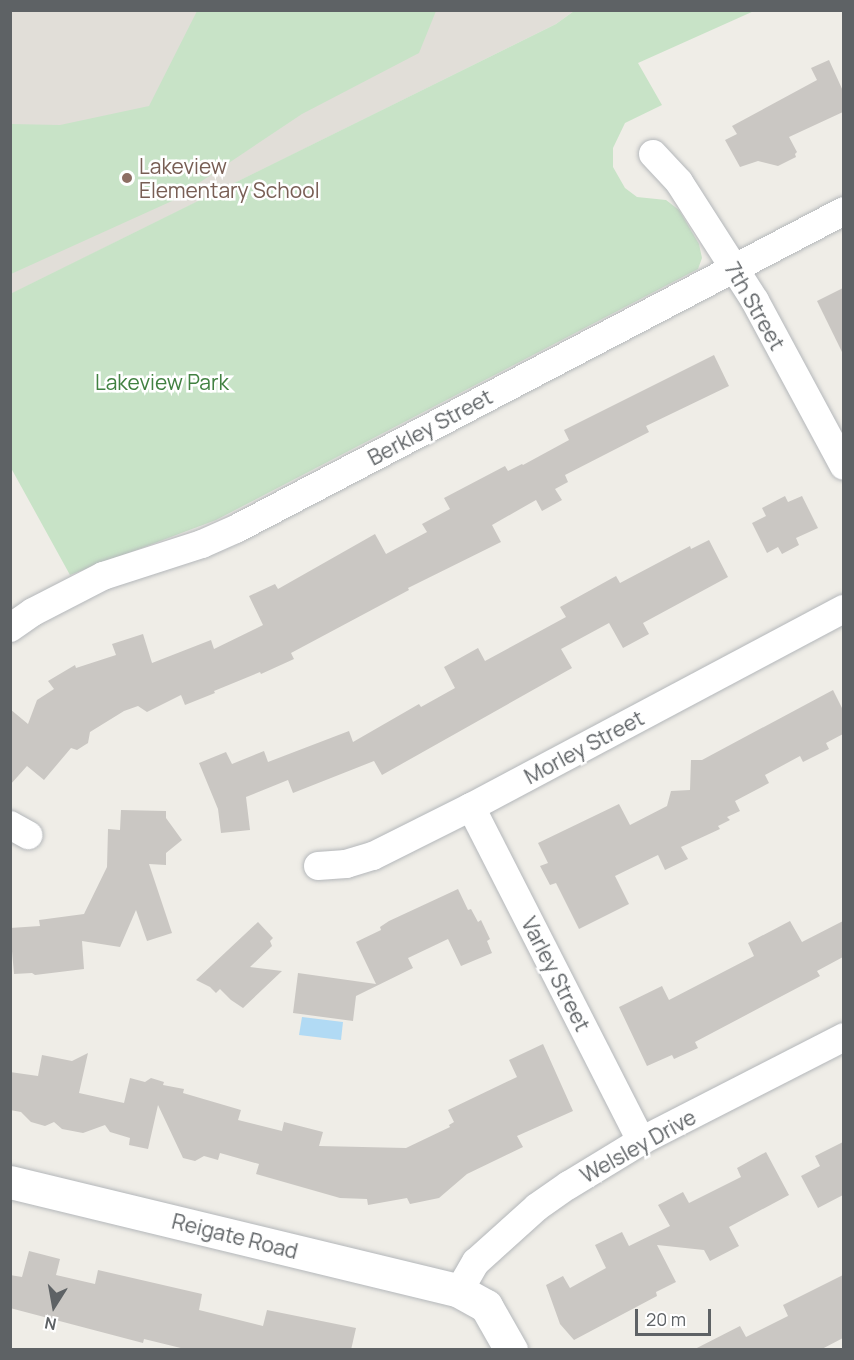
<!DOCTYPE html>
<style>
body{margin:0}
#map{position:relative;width:854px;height:1360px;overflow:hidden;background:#efede7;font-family:Manrope,sans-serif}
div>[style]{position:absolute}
.education>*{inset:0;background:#e1ded8}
.green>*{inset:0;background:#c8e3c7}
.water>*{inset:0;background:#b1daf4}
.building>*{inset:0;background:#cac7c3}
.roads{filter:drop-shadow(0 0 2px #b4b7ba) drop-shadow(0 0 2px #b4b7ba)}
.street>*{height:28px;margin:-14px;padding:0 14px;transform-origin:14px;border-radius:14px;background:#fff}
.secondary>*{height:33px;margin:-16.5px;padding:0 16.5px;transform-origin:16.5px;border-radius:16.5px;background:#fff}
.dots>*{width:16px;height:16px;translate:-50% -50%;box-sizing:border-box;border:3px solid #fff;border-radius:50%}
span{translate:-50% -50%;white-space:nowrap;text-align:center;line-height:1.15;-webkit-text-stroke:5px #fff;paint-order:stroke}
.education-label{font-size:21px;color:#785e54}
.left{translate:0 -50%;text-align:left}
.street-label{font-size:21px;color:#5e6265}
.park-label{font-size:21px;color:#418141}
.frame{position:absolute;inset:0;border:12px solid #5e6265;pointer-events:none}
.north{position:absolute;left:24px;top:1276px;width:60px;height:60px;-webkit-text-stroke:4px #fff;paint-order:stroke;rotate:191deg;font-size:16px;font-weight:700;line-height:24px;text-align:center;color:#5e6265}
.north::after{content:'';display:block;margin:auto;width:21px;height:27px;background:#5e6265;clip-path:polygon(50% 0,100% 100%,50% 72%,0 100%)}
.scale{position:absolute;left:635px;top:1309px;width:76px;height:27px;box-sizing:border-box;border:3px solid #5e6265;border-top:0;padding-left:8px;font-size:18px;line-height:21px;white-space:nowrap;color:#5e6265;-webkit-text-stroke:4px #fff;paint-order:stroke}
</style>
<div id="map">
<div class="education">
<div style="clip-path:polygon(11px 11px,574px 11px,556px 24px,11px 294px)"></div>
</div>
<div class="green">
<div style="clip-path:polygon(197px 11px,436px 11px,419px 53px,302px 114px,172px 201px,11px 274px,11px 124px,60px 125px,149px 106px)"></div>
<div style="clip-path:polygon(574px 11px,754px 11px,638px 63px,662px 105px,625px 123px,613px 148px,613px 167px,625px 188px,637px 197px,666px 200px,679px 210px,699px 244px,702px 258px,698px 269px,216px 520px,70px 575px,11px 468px,10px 294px,556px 24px)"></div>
</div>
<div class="water">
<div style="clip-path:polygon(302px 1017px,343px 1022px,341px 1040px,299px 1035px)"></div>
</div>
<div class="building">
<div style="clip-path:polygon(829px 60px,843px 91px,843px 112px,789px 137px,797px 152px,795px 154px,796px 157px,778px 166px,758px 161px,740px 167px,725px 140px,737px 134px,732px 126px,817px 80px,811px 68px)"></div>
<div style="clip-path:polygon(843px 288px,843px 354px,817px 301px)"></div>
<div style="clip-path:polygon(714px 355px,729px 386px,646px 426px,649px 432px,565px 475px,568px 482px,555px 489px,562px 500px,542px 511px,536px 500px,492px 525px,501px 542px,408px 588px,409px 590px,291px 653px,294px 659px,261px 674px,260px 672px,214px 691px,215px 693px,185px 705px,181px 695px,147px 712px,138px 706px,124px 711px,90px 732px,88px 743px,77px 750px,71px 748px,44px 780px,27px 766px,10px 785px,10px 709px,28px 724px,37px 700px,54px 689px,48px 681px,75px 665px,76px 668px,116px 655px,112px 644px,143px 634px,152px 663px,211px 640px,214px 649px,263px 625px,249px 596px,275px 584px,278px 589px,375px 534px,386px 554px,427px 532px,422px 524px,450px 509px,444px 498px,505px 466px,508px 471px,522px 464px,523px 465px,569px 440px,564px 430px)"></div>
<div style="clip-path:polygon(785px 496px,788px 502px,802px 496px,818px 528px,796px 538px,799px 545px,782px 554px,778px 547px,767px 553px,752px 523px,766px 516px,762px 508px)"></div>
<div style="clip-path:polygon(709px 540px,728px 577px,643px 623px,649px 634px,623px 648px,609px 623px,561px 649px,572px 668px,382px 775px,374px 761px,293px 793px,288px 780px,246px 797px,250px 830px,221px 833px,218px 809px,199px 763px,226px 752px,232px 764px,264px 751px,268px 762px,349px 731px,353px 742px,419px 704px,421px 707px,455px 688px,444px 667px,478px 648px,485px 661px,566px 617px,560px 607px,616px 576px,620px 583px,690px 546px,691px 549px)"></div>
<div style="clip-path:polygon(833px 690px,843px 710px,843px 734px,826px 743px,829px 749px,803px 762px,800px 756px,765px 775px,769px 783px,735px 801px,740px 811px,727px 817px,730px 820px,718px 826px,720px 829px,681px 847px,688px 859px,665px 870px,658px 855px,615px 876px,629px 904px,579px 929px,556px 883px,550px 885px,540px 866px,548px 863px,538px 843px,619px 804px,630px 825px,667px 806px,671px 791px,690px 790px,691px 760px,702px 760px)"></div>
<div style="clip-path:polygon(121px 810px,166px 811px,166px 818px,182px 840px,166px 853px,166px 865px,149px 864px,172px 933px,147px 941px,136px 910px,120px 947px,82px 941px,84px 969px,35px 975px,32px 973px,14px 974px,10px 928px,40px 926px,39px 920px,84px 914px,107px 867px,108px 829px,120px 830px)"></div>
<div style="clip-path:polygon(458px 889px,468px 910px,471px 909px,478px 922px,481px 920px,490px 939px,487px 941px,492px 953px,461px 966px,448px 939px,408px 958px,413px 968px,356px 996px,353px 1021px,293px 1013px,298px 973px,376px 984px,356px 942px,381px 930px,380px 927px,389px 921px)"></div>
<div style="clip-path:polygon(790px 921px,802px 942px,843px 921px,843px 957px,817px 971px,820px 976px,695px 1042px,698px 1048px,674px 1059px,672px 1055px,647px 1066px,619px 1007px,662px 986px,669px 1000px,754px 956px,748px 943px)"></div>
<div style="clip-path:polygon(258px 922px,273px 938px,270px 941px,272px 946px,250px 967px,282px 971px,243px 1008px,231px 1000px,220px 989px,216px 993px,210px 987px,196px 980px)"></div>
<div style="clip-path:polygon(543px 1044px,573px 1111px,517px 1136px,523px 1147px,467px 1174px,439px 1198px,410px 1204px,407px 1198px,368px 1205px,367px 1199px,340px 1198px,256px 1174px,259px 1164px,220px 1153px,218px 1160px,204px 1156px,195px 1161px,183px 1158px,158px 1105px,148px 1149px,129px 1145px,130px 1138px,110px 1132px,105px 1125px,83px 1133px,62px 1129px,54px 1122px,45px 1126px,31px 1122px,21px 1112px,10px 1110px,10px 1072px,38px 1076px,42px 1055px,72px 1061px,88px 1053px,79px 1093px,124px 1103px,130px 1078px,145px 1082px,151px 1078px,164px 1082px,163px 1085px,184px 1089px,183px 1093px,241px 1110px,238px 1120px,282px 1131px,284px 1122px,323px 1132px,319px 1146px,406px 1148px,450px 1127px,449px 1125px,454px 1122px,448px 1110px,517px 1077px,509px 1060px)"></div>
<div style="clip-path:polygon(843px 1142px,843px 1195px,818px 1208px,801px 1176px,820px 1166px,815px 1156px)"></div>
<div style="clip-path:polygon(766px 1152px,789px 1195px,729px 1227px,739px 1246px,710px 1261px,704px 1250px,657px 1245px,676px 1282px,656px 1292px,657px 1296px,574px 1340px,560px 1324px,546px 1285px,563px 1276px,570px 1288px,606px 1268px,595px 1245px,622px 1232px,629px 1246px,670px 1226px,658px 1205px,683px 1192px,689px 1203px,741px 1177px,737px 1168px)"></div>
<div style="clip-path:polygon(29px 1251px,60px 1259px,56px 1275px,95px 1284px,98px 1270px,202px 1294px,199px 1310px,263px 1326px,267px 1310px,356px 1328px,351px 1350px,189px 1350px,144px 1339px,143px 1343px,10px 1308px,10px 1275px,22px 1277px)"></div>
<div style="clip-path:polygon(843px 1275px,843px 1338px,820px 1350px,693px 1350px,740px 1326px,746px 1337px,788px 1316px,783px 1305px)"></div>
</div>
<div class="roads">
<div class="street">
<div style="left:653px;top:154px;width:38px;rotate:47deg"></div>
<div style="left:679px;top:182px;width:141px;rotate:57.4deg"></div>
<div style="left:755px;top:301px;width:187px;rotate:61.7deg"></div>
<div style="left:10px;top:628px;width:28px;rotate:-35deg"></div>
<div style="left:33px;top:612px;width:79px;rotate:-27.2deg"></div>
<div style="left:103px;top:576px;width:104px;rotate:-17.9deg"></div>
<div style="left:202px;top:544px;width:37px;rotate:-24deg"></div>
<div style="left:236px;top:529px;width:686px;rotate:-27.61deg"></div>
<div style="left:471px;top:807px;width:375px;rotate:63deg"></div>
<div style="left:10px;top:825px;width:21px;rotate:29deg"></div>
<div style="left:318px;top:866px;width:28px;rotate:-4deg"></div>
<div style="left:346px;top:864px;width:28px;rotate:-17deg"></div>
<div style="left:373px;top:856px;width:110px;rotate:-26.6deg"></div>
<div style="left:471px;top:807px;width:422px;rotate:-28deg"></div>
<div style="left:459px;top:1291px;width:34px;rotate:-60deg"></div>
<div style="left:476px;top:1262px;width:82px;rotate:-42deg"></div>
<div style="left:537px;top:1207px;width:39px;rotate:-35deg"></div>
<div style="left:569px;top:1185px;width:84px;rotate:-31.4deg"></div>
<div style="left:641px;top:1141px;width:228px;rotate:-27.1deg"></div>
</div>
<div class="secondary">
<div style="left:10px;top:1182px;width:462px;rotate:13.6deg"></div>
<div style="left:459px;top:1291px;width:31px;rotate:29deg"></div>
<div style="left:486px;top:1306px;width:51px;rotate:60.4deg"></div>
</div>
</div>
<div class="dots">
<div style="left:127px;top:178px;background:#8d6e63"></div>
</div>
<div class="education-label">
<span class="left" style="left:139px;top:178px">Lakeview<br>Elementary School</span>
</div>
<div class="street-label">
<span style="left:755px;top:306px;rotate:60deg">7th Street</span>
<span style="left:430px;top:427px;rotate:-28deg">Berkley Street</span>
<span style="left:584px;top:747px;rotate:-28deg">Morley Street</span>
<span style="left:556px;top:974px;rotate:63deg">Varley Street</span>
<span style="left:638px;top:1146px;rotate:-29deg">Welsley Drive</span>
<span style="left:235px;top:1236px;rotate:14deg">Reigate Road</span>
</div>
<div class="park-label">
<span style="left:162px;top:382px">Lakeview Park</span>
</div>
<div class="frame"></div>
<div class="north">N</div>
<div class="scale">20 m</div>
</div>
